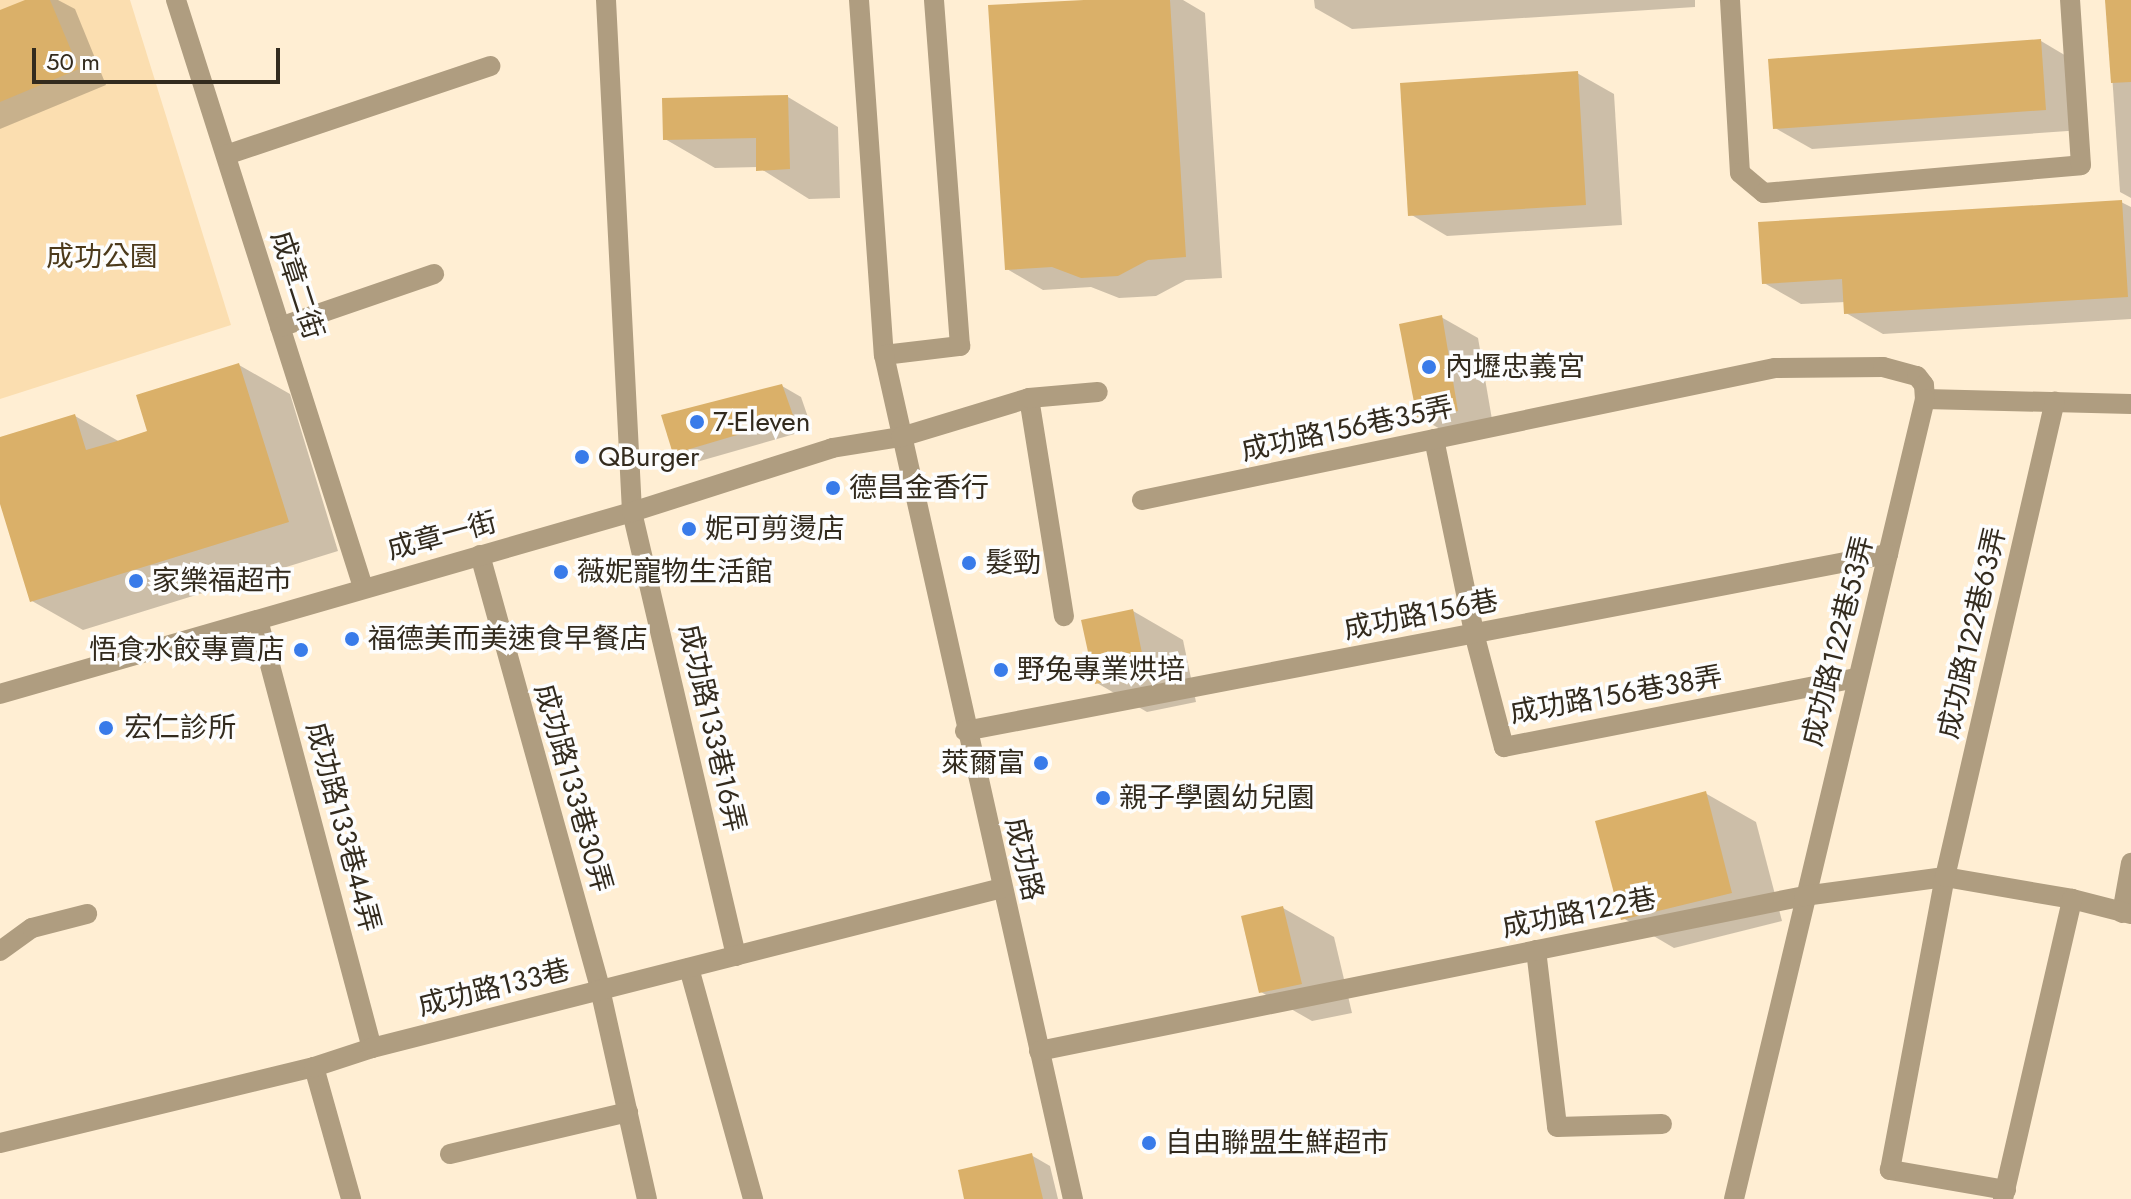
<!DOCTYPE html>
<meta charset="utf-8">
<style>
body{margin:0}
#map{position:relative;width:2131px;height:1199px;overflow:hidden;background:#ffeed3;font-family:Jost,"Noto Sans TC",sans-serif}
div>[style]{position:absolute}
.green>*{inset:0;background:#fbdeb0}
.shadow>*{inset:0;background:#0003}
.building>*{inset:0;background:#dab069}
.minor>*{height:20px;margin:-10px;padding:0 10px;transform-origin:10px;border-radius:10px;background:#af9d80}
.dots>*{width:22px;height:22px;translate:-50% -50%;box-sizing:border-box;border:4px solid #fdfdfd;border-radius:50%}
span{translate:-50% -50%;white-space:nowrap;text-align:center;line-height:1.15;-webkit-text-stroke:7px #fdfdfd;paint-order:stroke}
.park-label{font-size:28px;color:#4c3a1b}
.street-label{font-size:28px;color:#332b1e}
.poi-label{font-size:28px;color:#332b1e}
.left{translate:0 -50%;text-align:left}
.right{translate:-100% -50%;text-align:right}
.scale{position:absolute;left:32px;top:48px;width:248px;height:36px;box-sizing:border-box;border:4px solid #332b1e;border-top:0;padding-left:10px;font-size:24px;line-height:28px;white-space:nowrap;color:#332b1e;-webkit-text-stroke:6px #fdfdfd;paint-order:stroke}
</style>
<div id="map">
<div class="green">
<div style="clip-path:polygon(0 0,130px 0,231px 325px,0 399px)"></div>
</div>
<div class="shadow">
<div style="clip-path:polygon(30px 0,58px 0,75px 9px,106px 85px,0 129px,0 12px)"></div>
<div style="clip-path:polygon(1115px 0,1183px 0,1205px 13px,1222px 278px,1186px 280px,1156px 296px,1119px 298px,1091px 287px,1043px 290px,1007px 269px)"></div>
<div style="clip-path:polygon(1314px 0,1695px 0,1695px 7px,1352px 29px,1315px 8px)"></div>
<div style="clip-path:polygon(2107px 0,2131px 0,2131px 198px,2120px 192px)"></div>
<div style="clip-path:polygon(2041px 41px,2078px 63px,2082px 130px,1812px 149px,1775px 128px)"></div>
<div style="clip-path:polygon(1577px 73px,1614px 94px,1622px 225px,1447px 236px,1410px 214px)"></div>
<div style="clip-path:polygon(788px 97px,838px 127px,840px 198px,809px 199px,758px 167px,715px 168px,665px 139px)"></div>
<div style="clip-path:polygon(2121px 202px,2131px 207px,2131px 319px,1883px 334px,1846px 313px,1846px 302px,1801px 304px,1764px 283px)"></div>
<div style="clip-path:polygon(1441px 317px,1478px 338px,1494px 431px,1456px 438px,1419px 417px)"></div>
<div style="clip-path:polygon(239px 365px,290px 394px,338px 551px,83px 630px,32px 601px,0 498px,0 439px,75px 416px,120px 442px,150px 432px)"></div>
<div style="clip-path:polygon(782px 386px,801px 397px,812px 429px,693px 463px,674px 452px)"></div>
<div style="clip-path:polygon(1133px 611px,1183px 640px,1196px 702px,1147px 712px,1097px 683px)"></div>
<div style="clip-path:polygon(1705px 793px,1756px 822px,1782px 921px,1674px 948px,1623px 918px)"></div>
<div style="clip-path:polygon(1283px 908px,1334px 937px,1352px 1013px,1312px 1021px,1261px 992px)"></div>
<div style="clip-path:polygon(1031px 1155px,1050px 1166px,1058px 1199px,966px 1199px)"></div>
</div>
<div class="building">
<div style="clip-path:polygon(25px 0,50px 0,79px 69px,0 102px,0 10px)"></div>
<div style="clip-path:polygon(1084px 0,1170px 0,1186px 257px,1148px 260px,1118px 276px,1081px 278px,1052px 267px,1005px 270px,988px 5px)"></div>
<div style="clip-path:polygon(2105px 0,2131px 0,2131px 82px,2111px 83px)"></div>
<div style="clip-path:polygon(2041px 39px,2046px 110px,1773px 129px,1768px 59px)"></div>
<div style="clip-path:polygon(1578px 71px,1586px 205px,1408px 216px,1400px 83px)"></div>
<div style="clip-path:polygon(788px 95px,790px 169px,756px 171px,756px 138px,663px 140px,662px 98px)"></div>
<div style="clip-path:polygon(2122px 200px,2128px 297px,1844px 314px,1842px 279px,1762px 284px,1758px 222px)"></div>
<div style="clip-path:polygon(1442px 315px,1458px 411px,1417px 418px,1399px 324px)"></div>
<div style="clip-path:polygon(239px 363px,289px 522px,30px 602px,0 504px,0 437px,75px 414px,86px 450px,114px 442px,147px 431px,136px 395px)"></div>
<div style="clip-path:polygon(782px 384px,794px 418px,673px 454px,661px 415px)"></div>
<div style="clip-path:polygon(1133px 609px,1146px 673px,1095px 684px,1081px 620px)"></div>
<div style="clip-path:polygon(1706px 791px,1732px 893px,1621px 920px,1595px 821px)"></div>
<div style="clip-path:polygon(1283px 906px,1302px 984px,1259px 993px,1241px 916px)"></div>
<div style="clip-path:polygon(1032px 1153px,1043px 1199px,964px 1199px,958px 1170px)"></div>
</div>
<div class="minor">
<div style="left:176px;top:0;width:616px;rotate:72.33deg"></div>
<div style="left:606px;top:0;width:513px;rotate:87.09deg"></div>
<div style="left:632px;top:512px;width:456px;rotate:76.8deg"></div>
<div style="left:859px;top:0;width:356px;rotate:86deg"></div>
<div style="left:884px;top:355px;width:77px;rotate:-6.8deg"></div>
<div style="left:960px;top:346px;width:347px;rotate:-94.3deg"></div>
<div style="left:1730px;top:0;width:173px;rotate:86.7deg"></div>
<div style="left:1740px;top:173px;width:31px;rotate:40deg"></div>
<div style="left:1764px;top:193px;width:318px;rotate:-5deg"></div>
<div style="left:2081px;top:165px;width:165px;rotate:-93.8deg"></div>
<div style="left:226px;top:155px;width:279px;rotate:-18.6deg"></div>
<div style="left:280px;top:327px;width:163px;rotate:-19deg"></div>
<div style="left:884px;top:355px;width:865px;rotate:77.38deg"></div>
<div style="left:1029px;top:398px;width:221px;rotate:80.9deg"></div>
<div style="left:1925px;top:399px;width:206px;rotate:1.4deg"></div>
<div style="left:1434px;top:439px;width:198px;rotate:78.3deg"></div>
<div style="left:1474px;top:633px;width:118px;rotate:75.3deg"></div>
<div style="left:1504px;top:747px;width:360px;rotate:-11.1deg"></div>
<div style="left:1142px;top:500px;width:647px;rotate:-11.78deg"></div>
<div style="left:1775px;top:368px;width:108px;rotate:-0.5deg"></div>
<div style="left:1883px;top:367px;width:35px;rotate:15deg"></div>
<div style="left:1917px;top:376px;width:11px;rotate:52deg"></div>
<div style="left:1924px;top:385px;width:14px;rotate:86deg"></div>
<div style="left:1925px;top:399px;width:822px;rotate:103.43deg"></div>
<div style="left:480px;top:555px;width:450px;rotate:74.5deg"></div>
<div style="left:600px;top:989px;width:215px;rotate:77.4deg"></div>
<div style="left:258px;top:620px;width:443px;rotate:75.1deg"></div>
<div style="left:0;top:694px;width:658px;rotate:-16.07deg"></div>
<div style="left:632px;top:512px;width:210px;rotate:-17.7deg"></div>
<div style="left:832px;top:448px;width:70px;rotate:-9.1deg"></div>
<div style="left:901px;top:437px;width:134px;rotate:-16.9deg"></div>
<div style="left:1029px;top:398px;width:69px;rotate:-5deg"></div>
<div style="left:965px;top:731px;width:940px;rotate:-10.86deg"></div>
<div style="left:2122px;top:913px;width:51px;rotate:-79.8deg"></div>
<div style="left:1536px;top:950px;width:178px;rotate:83.2deg"></div>
<div style="left:1557px;top:1127px;width:105px;rotate:-1.6deg"></div>
<div style="left:0;top:951px;width:39px;rotate:-36deg"></div>
<div style="left:32px;top:928px;width:57px;rotate:-14.3deg"></div>
<div style="left:689px;top:968px;width:240px;rotate:74.5deg"></div>
<div style="left:1039px;top:1051px;width:781px;rotate:-11.45deg"></div>
<div style="left:1804px;top:896px;width:142px;rotate:-7.7deg"></div>
<div style="left:1945px;top:877px;width:129px;rotate:9.8deg"></div>
<div style="left:2072px;top:899px;width:61px;rotate:14.3deg"></div>
<div style="left:314px;top:1067px;width:137px;rotate:74.3deg"></div>
<div style="left:0;top:1143px;width:323px;rotate:-13.6deg"></div>
<div style="left:314px;top:1067px;width:61px;rotate:-18.1deg"></div>
<div style="left:372px;top:1048px;width:650px;rotate:-14.25deg"></div>
<div style="left:450px;top:1154px;width:183px;rotate:-13.3deg"></div>
<div style="left:2006px;top:1190px;width:118px;rotate:-170.2deg"></div>
<div style="left:1890px;top:1170px;width:298px;rotate:-79.4deg"></div>
<div style="left:1945px;top:877px;width:488px;rotate:-77deg"></div>
<div style="left:2003px;top:1199px;width:308px;rotate:-77deg"></div>
</div>
<div class="dots">
<div style="left:1429px;top:367px;background:#397be9"></div>
<div style="left:697px;top:422px;background:#397be9"></div>
<div style="left:582px;top:457px;background:#397be9"></div>
<div style="left:833px;top:488px;background:#397be9"></div>
<div style="left:689px;top:529px;background:#397be9"></div>
<div style="left:969px;top:563px;background:#397be9"></div>
<div style="left:561px;top:572px;background:#397be9"></div>
<div style="left:136px;top:581px;background:#397be9"></div>
<div style="left:352px;top:639px;background:#397be9"></div>
<div style="left:301px;top:650px;background:#397be9"></div>
<div style="left:1001px;top:670px;background:#397be9"></div>
<div style="left:106px;top:728px;background:#397be9"></div>
<div style="left:1041px;top:763px;background:#397be9"></div>
<div style="left:1103px;top:798px;background:#397be9"></div>
<div style="left:1149px;top:1143px;background:#397be9"></div>
</div>
<div class="park-label">
<span style="left:102px;top:257px">成功公園</span>
</div>
<div class="street-label">
<span style="left:297px;top:285px;rotate:72deg">成章二街</span>
<span style="left:1347px;top:429px;rotate:-12deg">成功路156巷35弄</span>
<span style="left:442px;top:536px;rotate:-15deg">成章一街</span>
<span style="left:1421px;top:615px;rotate:-11deg">成功路156巷</span>
<span style="left:1972px;top:633px;rotate:-77deg">成功路122巷63弄</span>
<span style="left:1838px;top:641px;rotate:-76deg">成功路122巷53弄</span>
<span style="left:1616px;top:695px;rotate:-10deg">成功路156巷38弄</span>
<span style="left:712px;top:728px;rotate:77deg">成功路133巷16弄</span>
<span style="left:573px;top:788px;rotate:74deg">成功路133巷30弄</span>
<span style="left:343px;top:827px;rotate:75deg">成功路133巷44弄</span>
<span style="left:1024px;top:859px;rotate:77deg">成功路</span>
<span style="left:1579px;top:913px;rotate:-11deg">成功路122巷</span>
<span style="left:494px;top:988px;rotate:-14deg">成功路133巷</span>
</div>
<div class="poi-label">
<span class="left" style="left:1445px;top:367px">內壢忠義宮</span>
<span class="left" style="left:713px;top:422px">7-Eleven</span>
<span class="left" style="left:598px;top:457px">QBurger</span>
<span class="left" style="left:849px;top:488px">德昌金香行</span>
<span class="left" style="left:705px;top:529px">妮可剪燙店</span>
<span class="left" style="left:985px;top:563px">髮勁</span>
<span class="left" style="left:577px;top:572px">薇妮寵物生活館</span>
<span class="left" style="left:152px;top:581px">家樂福超市</span>
<span class="left" style="left:368px;top:639px">福德美而美速食早餐店</span>
<span class="right" style="left:285px;top:650px">悟食水餃專賣店</span>
<span class="left" style="left:1017px;top:670px">野兔專業烘培</span>
<span class="left" style="left:124px;top:728px">宏仁診所</span>
<span class="right" style="left:1025px;top:763px">萊爾富</span>
<span class="left" style="left:1119px;top:798px">親子學園幼兒園</span>
<span class="left" style="left:1165px;top:1143px">自由聯盟生鮮超市</span>
</div>
<div class="scale">50 m</div>
</div>
